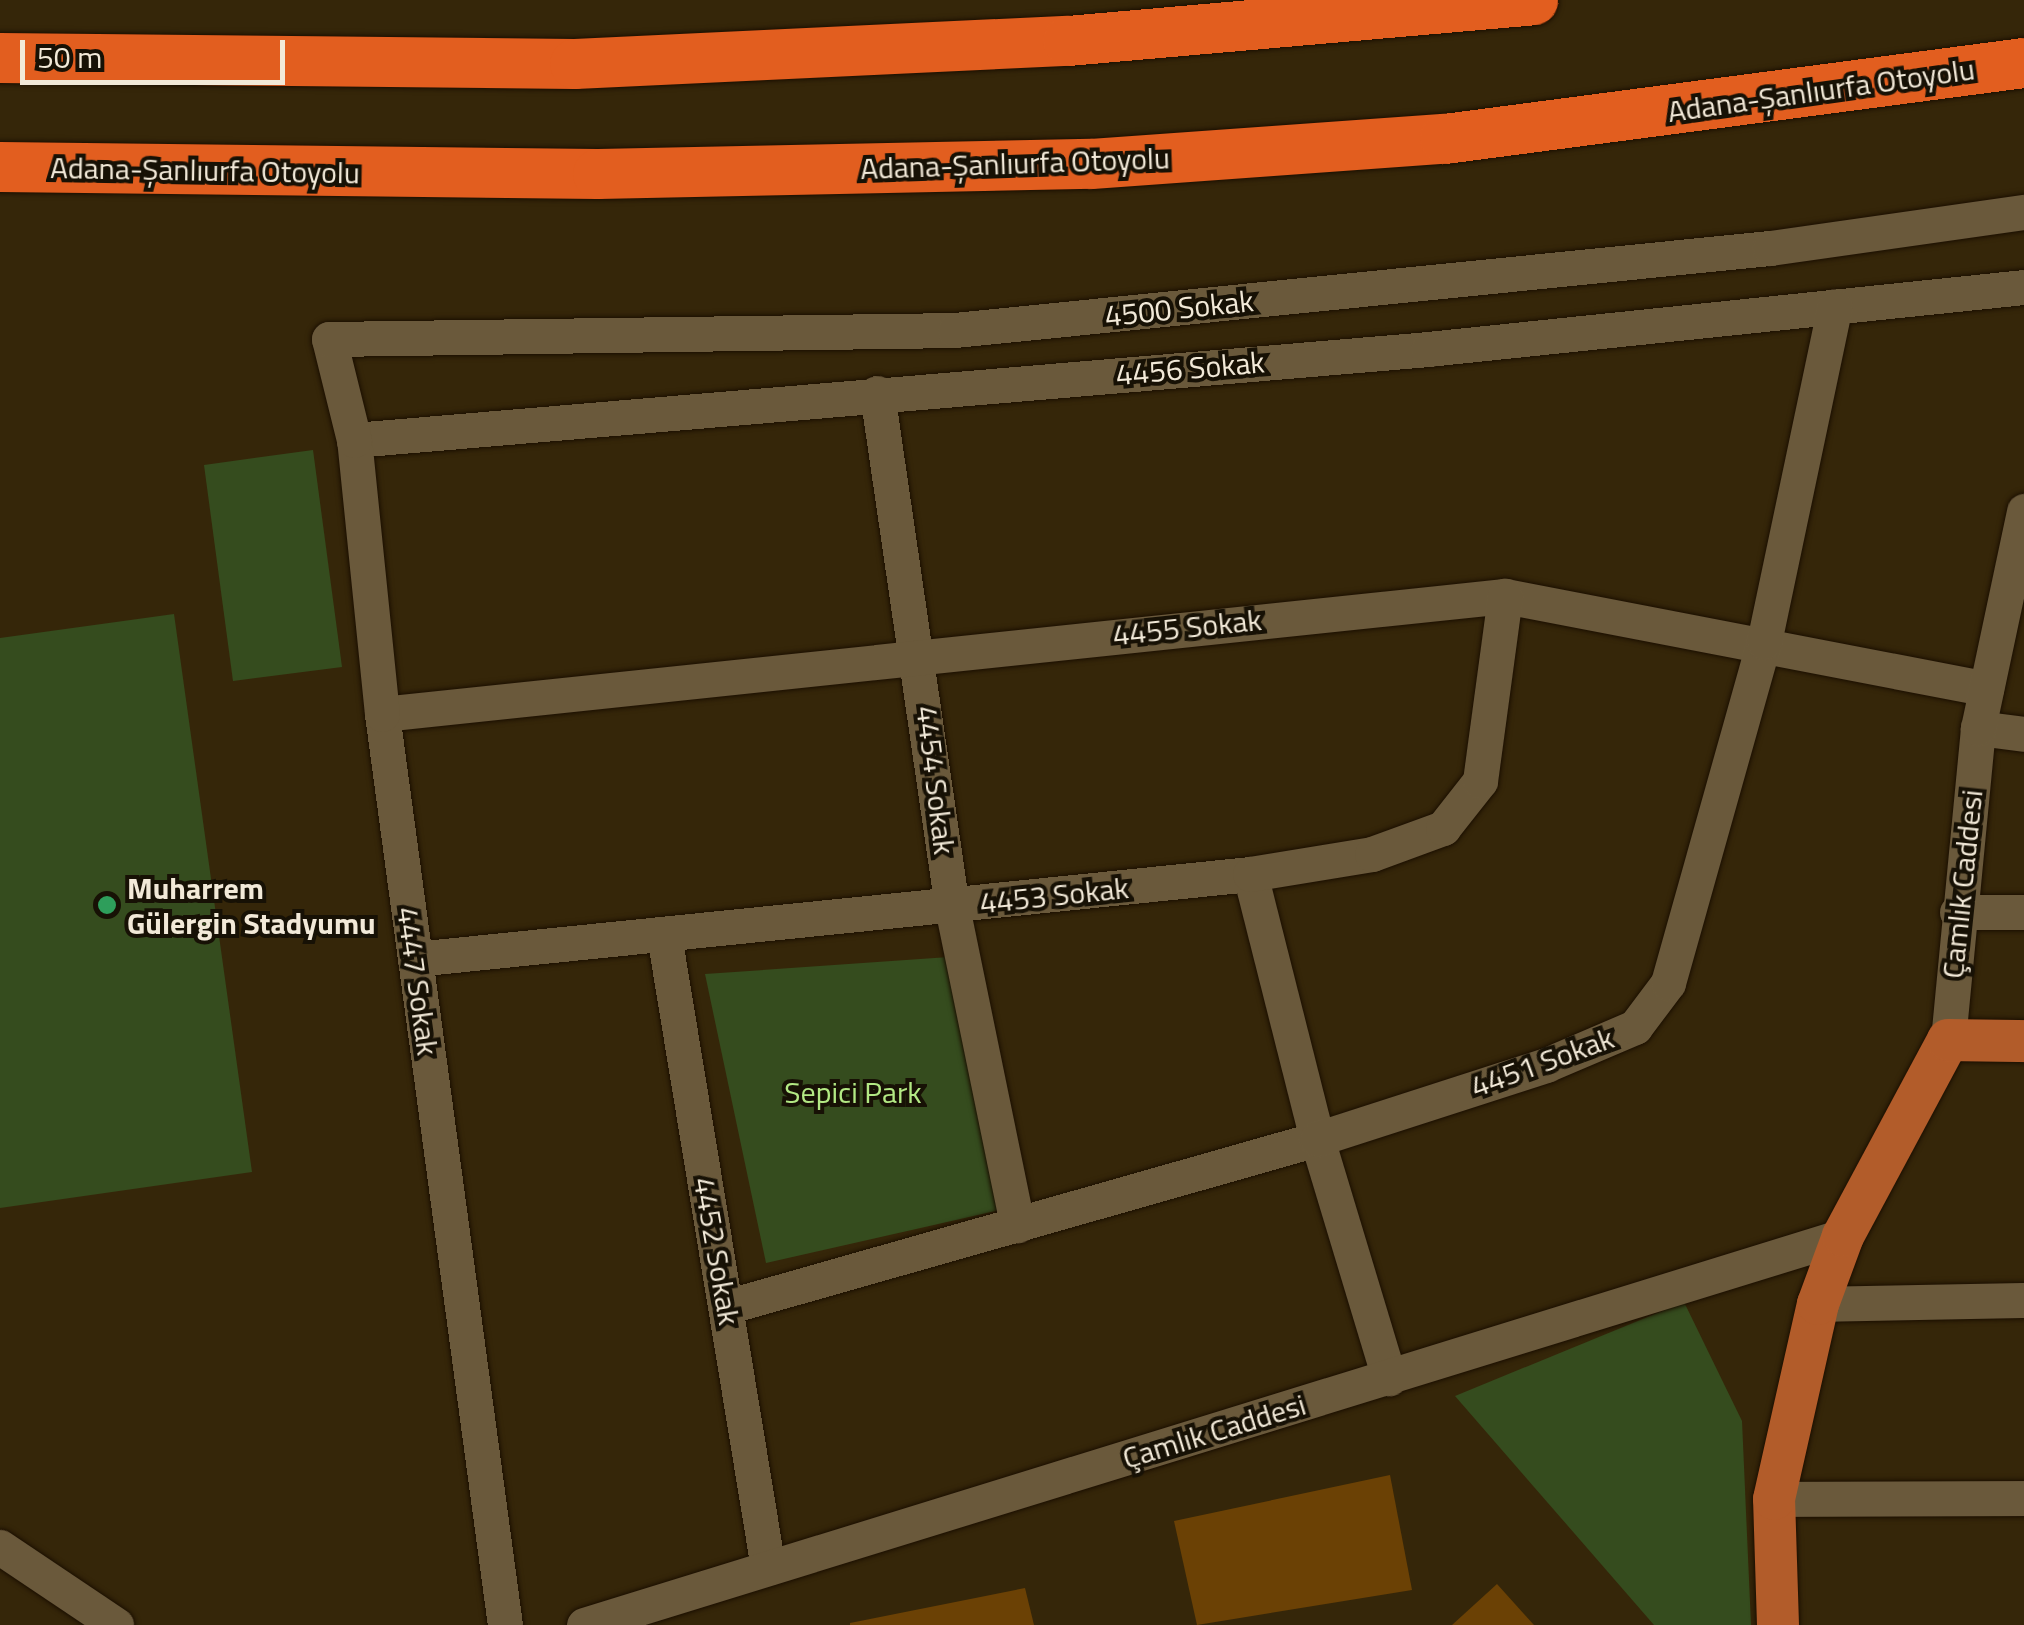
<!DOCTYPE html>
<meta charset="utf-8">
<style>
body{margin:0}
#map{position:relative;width:2024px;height:1625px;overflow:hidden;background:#352609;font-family:"Titillium Web",sans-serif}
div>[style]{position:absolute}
.green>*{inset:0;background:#354c1e}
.building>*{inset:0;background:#6b4105}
.roads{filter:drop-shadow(0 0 2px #1b0f00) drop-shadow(0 0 2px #1b0f00)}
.minor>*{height:35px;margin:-17.5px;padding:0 17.5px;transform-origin:17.5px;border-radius:17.5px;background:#6a593b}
.major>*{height:42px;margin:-21px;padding:0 21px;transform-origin:21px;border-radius:21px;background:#b25c2a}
.highway>*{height:50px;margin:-25px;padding:0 25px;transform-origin:25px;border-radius:25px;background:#e25e1f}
.dots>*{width:28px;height:28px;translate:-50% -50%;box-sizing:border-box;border:5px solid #171105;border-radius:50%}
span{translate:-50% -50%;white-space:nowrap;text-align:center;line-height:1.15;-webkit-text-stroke:8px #171105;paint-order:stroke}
.street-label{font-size:30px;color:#f2e9d8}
.poi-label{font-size:30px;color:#f2e9d8;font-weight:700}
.left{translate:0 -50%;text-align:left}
.park-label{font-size:30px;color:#b3e984}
.scale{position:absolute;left:20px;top:40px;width:265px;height:45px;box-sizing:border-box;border:5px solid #f2e9d8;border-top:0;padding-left:12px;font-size:30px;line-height:35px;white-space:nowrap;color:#f2e9d8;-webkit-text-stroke:8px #171105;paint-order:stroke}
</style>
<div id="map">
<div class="green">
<div style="clip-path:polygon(313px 450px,342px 667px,233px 681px,204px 465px)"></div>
<div style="clip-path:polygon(174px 614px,252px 1172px,0 1208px,0 638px)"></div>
<div style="clip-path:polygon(949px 957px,1000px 1210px,766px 1263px,705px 974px)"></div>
<div style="clip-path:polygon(1684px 1302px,1742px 1421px,1751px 1625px,1654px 1625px,1455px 1396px)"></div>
</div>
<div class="building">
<div style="clip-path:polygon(1390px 1475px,1412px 1590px,1197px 1625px,1174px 1521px)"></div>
<div style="clip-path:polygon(1497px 1584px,1534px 1625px,1452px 1625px)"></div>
<div style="clip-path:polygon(1025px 1588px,1034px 1625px,850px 1625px,850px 1623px)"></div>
</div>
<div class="roads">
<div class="minor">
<div style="left:877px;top:393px;width:519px;rotate:81.7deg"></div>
<div style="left:952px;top:907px;width:325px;rotate:78.4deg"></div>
<div style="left:354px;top:440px;width:1078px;rotate:-4.84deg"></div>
<div style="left:1428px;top:349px;width:599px;rotate:-5.94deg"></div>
<div style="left:382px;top:714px;width:1129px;rotate:-6deg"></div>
<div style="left:1505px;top:596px;width:490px;rotate:10.9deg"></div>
<div style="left:1978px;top:728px;width:46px;rotate:7.4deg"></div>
<div style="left:1250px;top:874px;width:273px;rotate:75.8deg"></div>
<div style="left:1317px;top:1139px;width:250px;rotate:73.2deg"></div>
<div style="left:1957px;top:912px;width:67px"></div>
<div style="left:664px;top:935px;width:641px;rotate:80.67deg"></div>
<div style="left:415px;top:959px;width:839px;rotate:-5.81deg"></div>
<div style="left:1250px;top:874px;width:124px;rotate:-9.3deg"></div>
<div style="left:1372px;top:854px;width:76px;rotate:-20.1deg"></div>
<div style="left:1443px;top:828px;width:60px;rotate:-51.8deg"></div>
<div style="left:1480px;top:781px;width:187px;rotate:-82.3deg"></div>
<div style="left:1948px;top:1040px;width:313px;rotate:-84.5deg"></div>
<div style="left:1978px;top:728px;width:222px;rotate:-78deg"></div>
<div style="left:1818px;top:1304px;width:206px;rotate:-1.1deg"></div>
<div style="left:726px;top:1307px;width:614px;rotate:-15.87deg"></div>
<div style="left:1317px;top:1139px;width:241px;rotate:-17.9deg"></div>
<div style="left:1546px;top:1065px;width:97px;rotate:-23.1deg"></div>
<div style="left:1635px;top:1027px;width:55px;rotate:-53.1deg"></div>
<div style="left:1668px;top:983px;width:354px;rotate:-74.3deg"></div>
<div style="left:1764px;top:642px;width:343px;rotate:-78.1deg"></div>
<div style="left:1774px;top:1499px;width:250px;rotate:-0.2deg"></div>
<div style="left:0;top:1547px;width:140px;rotate:33.9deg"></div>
<div style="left:505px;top:1625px;width:919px;rotate:-97.69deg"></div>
<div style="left:382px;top:714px;width:275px;rotate:-95.8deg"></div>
<div style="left:354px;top:440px;width:104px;rotate:-103.9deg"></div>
<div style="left:329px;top:339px;width:626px;rotate:-0.82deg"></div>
<div style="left:955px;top:330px;width:819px;rotate:-5.75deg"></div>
<div style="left:1770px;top:248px;width:257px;rotate:-8.1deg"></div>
<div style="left:584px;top:1625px;width:1318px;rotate:-17.17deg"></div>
</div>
<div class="major">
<div style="left:1778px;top:1625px;width:126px;rotate:-91.8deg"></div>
<div style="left:1774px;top:1499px;width:200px;rotate:-77.3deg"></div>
<div style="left:1818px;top:1304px;width:72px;rotate:-69.8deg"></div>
<div style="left:1843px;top:1236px;width:222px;rotate:-61.8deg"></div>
<div style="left:1948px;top:1040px;width:76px;rotate:0.8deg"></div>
</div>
<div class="highway">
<div style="left:0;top:58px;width:575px;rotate:0.6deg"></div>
<div style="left:575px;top:64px;width:494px;rotate:-2.7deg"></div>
<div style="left:1068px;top:41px;width:467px;rotate:-5deg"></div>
<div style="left:0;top:167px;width:598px;rotate:0.67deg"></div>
<div style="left:598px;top:174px;width:494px;rotate:-1.2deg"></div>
<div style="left:1092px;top:164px;width:354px;rotate:-4.1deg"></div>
<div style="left:1445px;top:139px;width:584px;rotate:-7.48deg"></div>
</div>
</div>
<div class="dots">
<div style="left:107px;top:905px;background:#2e9e5b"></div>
</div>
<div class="street-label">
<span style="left:1821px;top:90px;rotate:-8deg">Adana-Şanlıurfa Otoyolu</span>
<span style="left:1015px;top:163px;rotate:-2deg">Adana-Şanlıurfa Otoyolu</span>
<span style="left:205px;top:170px;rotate:1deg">Adana-Şanlıurfa Otoyolu</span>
<span style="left:1179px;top:308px;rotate:-6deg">4500 Sokak</span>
<span style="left:1190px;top:368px;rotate:-5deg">4456 Sokak</span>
<span style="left:1187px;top:627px;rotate:-6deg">4455 Sokak</span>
<span style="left:936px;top:780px;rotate:83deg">4454 Sokak</span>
<span style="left:1962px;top:884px;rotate:-84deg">Çamlık Caddesi</span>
<span style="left:1054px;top:895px;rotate:-6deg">4453 Sokak</span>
<span style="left:418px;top:981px;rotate:82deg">4447 Sokak</span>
<span style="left:1542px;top:1062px;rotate:-20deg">4451 Sokak</span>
<span style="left:717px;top:1251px;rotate:80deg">4452 Sokak</span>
<span style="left:1214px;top:1431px;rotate:-17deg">Çamlık Caddesi</span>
</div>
<div class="poi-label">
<span class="left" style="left:127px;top:905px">Muharrem<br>Gülergin Stadyumu</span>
</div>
<div class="park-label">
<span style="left:853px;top:1092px">Sepici Park</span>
</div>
<div class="scale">50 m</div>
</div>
